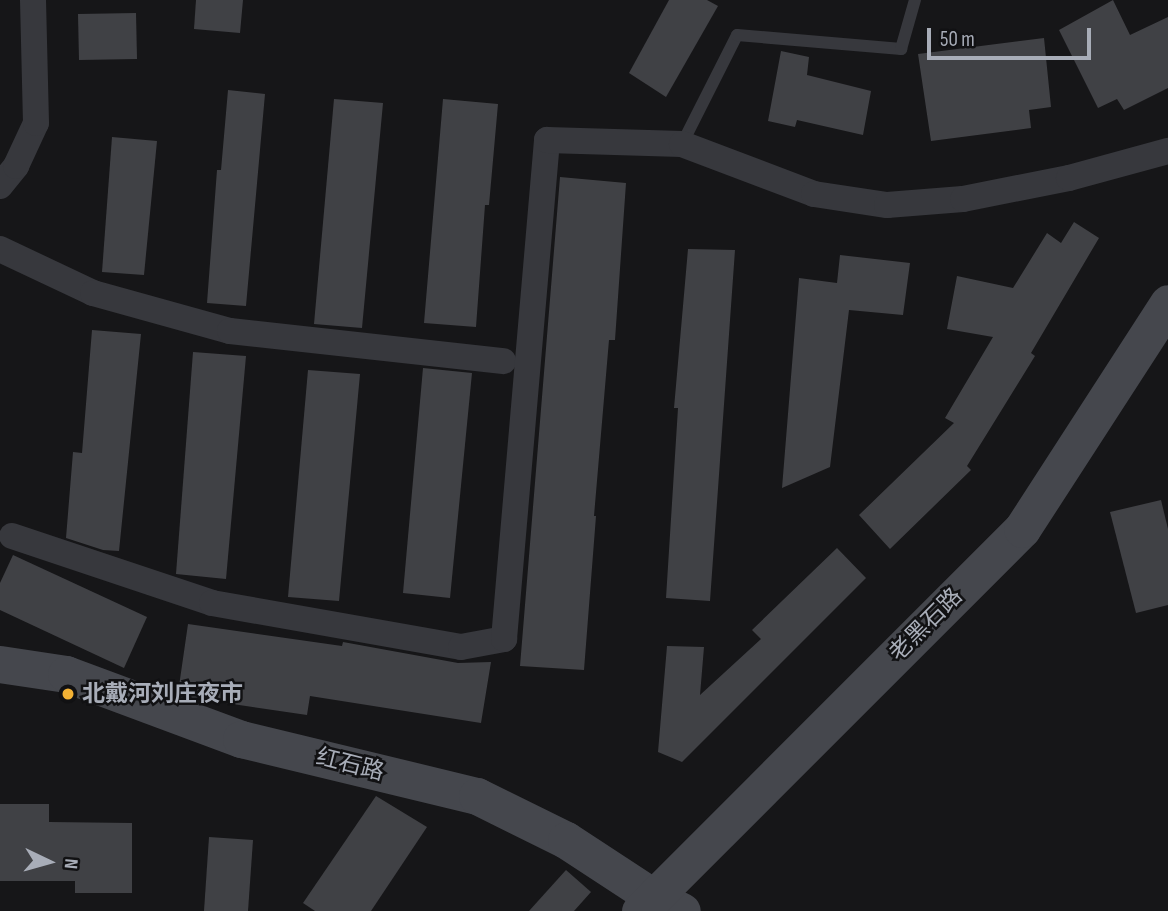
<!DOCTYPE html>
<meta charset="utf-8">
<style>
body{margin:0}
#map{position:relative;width:1168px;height:911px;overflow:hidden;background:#161618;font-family:"Sofia Sans Condensed","Noto Sans SC",sans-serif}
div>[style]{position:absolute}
.building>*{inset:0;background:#404145}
.lane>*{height:12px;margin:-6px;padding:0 6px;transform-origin:6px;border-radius:6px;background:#37383d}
.street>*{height:26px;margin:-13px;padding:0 13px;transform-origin:13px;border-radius:13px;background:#37383d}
.secondary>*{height:37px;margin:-18.5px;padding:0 18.5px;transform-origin:18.5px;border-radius:18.5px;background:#45474d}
.dots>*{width:19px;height:19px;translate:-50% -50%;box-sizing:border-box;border:4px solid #111113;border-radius:50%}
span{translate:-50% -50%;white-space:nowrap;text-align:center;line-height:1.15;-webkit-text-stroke:5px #111113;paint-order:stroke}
.street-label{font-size:23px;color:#a8adb8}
.poi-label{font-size:23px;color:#a8adb8;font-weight:700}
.left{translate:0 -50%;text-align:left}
.north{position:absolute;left:14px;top:827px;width:70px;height:70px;-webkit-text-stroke:5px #111113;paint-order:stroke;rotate:95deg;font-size:19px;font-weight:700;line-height:28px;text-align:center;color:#a8adb8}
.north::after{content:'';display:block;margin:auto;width:24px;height:32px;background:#a8adb8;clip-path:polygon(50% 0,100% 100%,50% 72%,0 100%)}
.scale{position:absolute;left:927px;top:28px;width:164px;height:32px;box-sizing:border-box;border:4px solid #a8adb8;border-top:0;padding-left:9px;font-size:21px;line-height:24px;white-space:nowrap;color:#a8adb8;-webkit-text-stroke:5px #111113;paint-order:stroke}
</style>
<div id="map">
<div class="building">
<div style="clip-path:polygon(196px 0,243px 0,240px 33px,194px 29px)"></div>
<div style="clip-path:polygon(669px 0,707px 0,718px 6px,666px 97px,629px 73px)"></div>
<div style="clip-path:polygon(1113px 0,1130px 35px,1168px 17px,1168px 88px,1124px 110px,1117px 99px,1098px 108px,1059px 30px)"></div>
<div style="clip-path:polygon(136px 13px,137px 59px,79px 60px,78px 14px)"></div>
<div style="clip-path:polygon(1044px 38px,1051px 107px,1029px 110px,1031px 128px,931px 141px,918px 54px)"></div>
<div style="clip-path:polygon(781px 51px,809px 57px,807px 75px,871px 91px,863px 135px,797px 120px,795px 127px,768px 121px)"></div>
<div style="clip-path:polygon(228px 90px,265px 94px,246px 306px,207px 303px,217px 170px,221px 170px)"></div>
<div style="clip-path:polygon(334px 99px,383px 103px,362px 328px,314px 324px)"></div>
<div style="clip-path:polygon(443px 99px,498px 104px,489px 205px,485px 205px,476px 327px,424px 323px)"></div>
<div style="clip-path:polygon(112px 137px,157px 141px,144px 275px,102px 272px)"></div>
<div style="clip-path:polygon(560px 177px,626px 183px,615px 340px,609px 340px,594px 516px,596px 516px,584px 670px,520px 666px)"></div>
<div style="clip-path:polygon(1074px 222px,1099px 238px,1031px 353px,1035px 356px,967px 466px,971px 470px,890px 549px,859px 515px,954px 423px,945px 418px,993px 337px,947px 329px,957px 276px,1013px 288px,1047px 233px,1061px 243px)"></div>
<div style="clip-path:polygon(688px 249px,735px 250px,710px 601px,666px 598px,678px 408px,674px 408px)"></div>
<div style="clip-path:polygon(840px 255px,910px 263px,903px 315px,849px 310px,830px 467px,782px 488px,799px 278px,837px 283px)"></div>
<div style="clip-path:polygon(92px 330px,141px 334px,119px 551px,103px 550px,66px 538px,73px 452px,82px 453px)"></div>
<div style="clip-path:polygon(193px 352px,246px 356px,226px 579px,176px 574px)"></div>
<div style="clip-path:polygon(423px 368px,472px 373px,450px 598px,403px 593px)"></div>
<div style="clip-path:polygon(308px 370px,360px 374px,339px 601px,288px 597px)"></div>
<div style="clip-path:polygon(1161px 500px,1168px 529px,1168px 605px,1136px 613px,1110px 512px)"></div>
<div style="clip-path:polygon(837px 548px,866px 578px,682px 762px,658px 752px,667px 646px,704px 647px,700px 695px,761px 639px,752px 630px)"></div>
<div style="clip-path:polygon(13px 555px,147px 617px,124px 668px,0 610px,0 583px)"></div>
<div style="clip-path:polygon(188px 624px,342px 646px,343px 642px,458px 663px,491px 662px,481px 723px,310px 696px,307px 715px,192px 698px,178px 693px)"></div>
<div style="clip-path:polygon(376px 796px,427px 827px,371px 911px,315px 911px,303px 903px)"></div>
<div style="clip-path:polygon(0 804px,49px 804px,49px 822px,132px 823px,132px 893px,75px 893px,75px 881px,0 881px)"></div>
<div style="clip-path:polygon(209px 837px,253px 840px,248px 911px,204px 911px)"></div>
<div style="clip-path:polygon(566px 870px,591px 892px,574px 911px,529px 911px)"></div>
</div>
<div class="lane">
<div style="left:682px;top:144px;width:122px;rotate:-63.2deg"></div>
<div style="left:737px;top:35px;width:165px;rotate:4.9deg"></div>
<div style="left:901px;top:49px;width:51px;rotate:-74.1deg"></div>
</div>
<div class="street">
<div style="left:0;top:186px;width:26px;rotate:-51deg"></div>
<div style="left:16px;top:166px;width:47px;rotate:-65.1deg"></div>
<div style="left:36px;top:123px;width:123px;rotate:-91.4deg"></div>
<div style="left:0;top:249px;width:103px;rotate:25.3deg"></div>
<div style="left:93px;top:293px;width:142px;rotate:15.5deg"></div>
<div style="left:230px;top:331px;width:275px;rotate:6.3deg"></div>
<div style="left:12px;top:536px;width:211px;rotate:18.5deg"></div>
<div style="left:212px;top:603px;width:253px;rotate:10deg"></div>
<div style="left:461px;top:647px;width:44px;rotate:-10.5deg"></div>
<div style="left:504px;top:639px;width:501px;rotate:-85.07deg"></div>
<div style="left:547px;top:140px;width:135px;rotate:1.7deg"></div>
<div style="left:682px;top:144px;width:141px;rotate:20.7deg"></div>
<div style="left:814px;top:194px;width:74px;rotate:8.6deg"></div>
<div style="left:887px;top:205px;width:76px;rotate:-4.5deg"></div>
<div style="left:963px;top:199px;width:108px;rotate:-11.2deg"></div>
<div style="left:1069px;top:178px;width:103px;rotate:-15.3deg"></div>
</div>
<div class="secondary">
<div style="left:0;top:664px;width:67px;rotate:8.6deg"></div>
<div style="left:66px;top:674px;width:187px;rotate:20.4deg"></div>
<div style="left:241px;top:739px;width:243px;rotate:13.6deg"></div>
<div style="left:477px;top:796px;width:99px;rotate:26.3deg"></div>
<div style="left:566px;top:840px;width:104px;rotate:33.2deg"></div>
<div style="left:653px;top:897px;width:32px;rotate:26deg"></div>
<div style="left:640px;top:911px;width:540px;rotate:-45deg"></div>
<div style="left:1022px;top:529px;width:269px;rotate:-57.1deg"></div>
</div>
<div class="dots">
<div style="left:68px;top:694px;background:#f2b134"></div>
</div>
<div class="street-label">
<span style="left:926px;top:625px;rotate:-45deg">老黑石路</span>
<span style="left:350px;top:765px;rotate:14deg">红石路</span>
</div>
<div class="poi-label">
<span class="left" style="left:82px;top:694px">北戴河刘庄夜市</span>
</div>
<div class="north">N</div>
<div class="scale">50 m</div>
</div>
